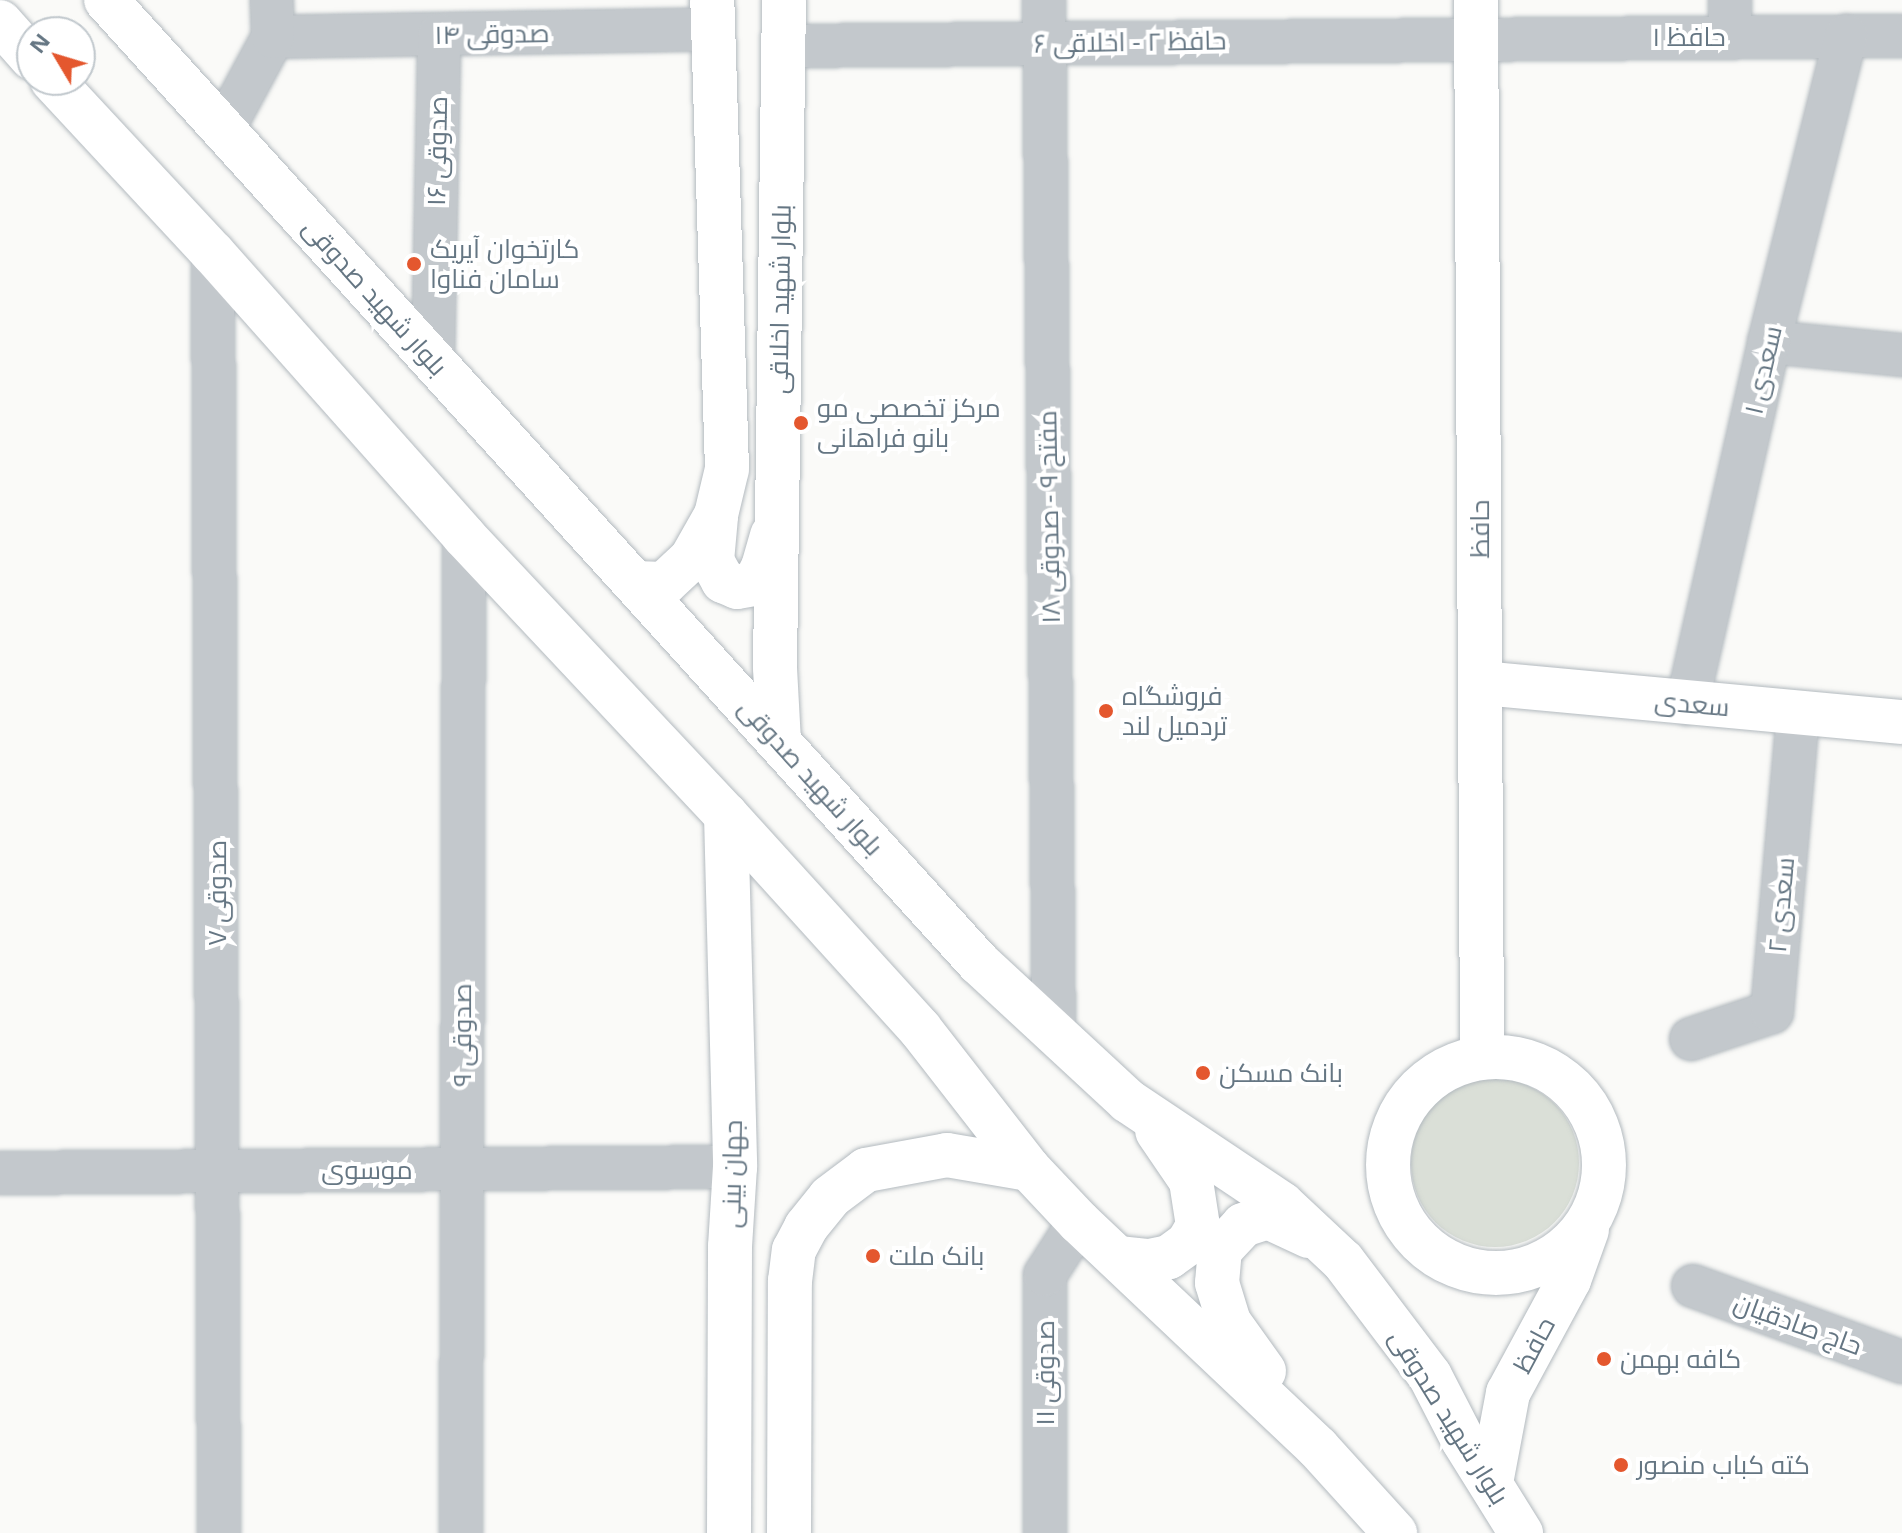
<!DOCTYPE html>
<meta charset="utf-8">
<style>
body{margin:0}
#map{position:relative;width:1902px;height:1533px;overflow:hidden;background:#fafaf8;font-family:"Open Sans",Cairo,sans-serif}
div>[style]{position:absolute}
.green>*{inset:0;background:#dadfd7}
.round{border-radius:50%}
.roads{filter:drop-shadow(0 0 2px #b3babf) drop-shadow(0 0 2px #b3babf)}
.street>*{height:42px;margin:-21px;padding:0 21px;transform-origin:21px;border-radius:21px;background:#c3c8cc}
.secondary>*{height:44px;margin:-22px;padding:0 22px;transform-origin:22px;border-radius:22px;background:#fff}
.secondary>.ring{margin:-22px;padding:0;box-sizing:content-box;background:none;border:44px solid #fff;border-radius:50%}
.dots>*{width:22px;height:22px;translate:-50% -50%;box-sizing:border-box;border:4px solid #fff;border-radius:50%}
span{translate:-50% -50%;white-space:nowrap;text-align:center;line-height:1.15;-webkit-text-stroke:8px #fff;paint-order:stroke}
.street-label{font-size:26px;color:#657683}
.poi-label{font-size:26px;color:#657683}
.left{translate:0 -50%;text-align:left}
.north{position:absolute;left:16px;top:16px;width:80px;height:80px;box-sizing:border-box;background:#fff;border:2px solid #c1c8cd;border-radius:50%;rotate:308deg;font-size:22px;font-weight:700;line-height:32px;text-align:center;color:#657683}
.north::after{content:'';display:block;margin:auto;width:28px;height:36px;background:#e4572e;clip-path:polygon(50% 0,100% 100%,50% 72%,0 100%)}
</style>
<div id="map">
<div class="green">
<div class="round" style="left:1411px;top:1079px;width:168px;height:168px"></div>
</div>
<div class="roads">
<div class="street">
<div style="left:1044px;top:0;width:1034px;rotate:89.45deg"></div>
<div style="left:273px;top:37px;width:439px;rotate:-1deg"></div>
<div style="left:1730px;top:37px;width:37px;rotate:-90deg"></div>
<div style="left:784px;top:46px;width:1118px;rotate:-0.51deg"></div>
<div style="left:224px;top:128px;width:103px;rotate:-61.7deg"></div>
<div style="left:273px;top:37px;width:37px;rotate:-92deg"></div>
<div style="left:213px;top:253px;width:1280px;rotate:89.73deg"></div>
<div style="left:1769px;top:342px;width:134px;rotate:5.6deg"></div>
<div style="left:433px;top:362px;width:327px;rotate:-88.9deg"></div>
<div style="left:1687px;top:704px;width:371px;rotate:-77.2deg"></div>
<div style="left:1769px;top:342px;width:316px;rotate:-75.9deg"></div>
<div style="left:1691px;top:1039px;width:85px;rotate:-18.4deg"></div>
<div style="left:1772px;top:1012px;width:299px;rotate:-85deg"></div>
<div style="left:0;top:1173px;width:735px;rotate:-0.47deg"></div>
<div style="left:1693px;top:1286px;width:222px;rotate:20deg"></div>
<div style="left:461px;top:1533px;width:997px;rotate:-89.83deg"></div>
<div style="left:1045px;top:1533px;width:258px;rotate:-90deg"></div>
<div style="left:1045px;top:1275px;width:63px;rotate:-57.3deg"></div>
</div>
<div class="secondary">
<div style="left:106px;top:0;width:1300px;rotate:47.81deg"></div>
<div style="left:979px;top:963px;width:203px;rotate:42.8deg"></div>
<div style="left:1128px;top:1101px;width:185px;rotate:33.8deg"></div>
<div style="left:1282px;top:1204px;width:83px;rotate:43.1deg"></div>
<div style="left:1343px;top:1261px;width:144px;rotate:52.9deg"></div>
<div style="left:1430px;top:1376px;width:72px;rotate:62.7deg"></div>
<div style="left:1463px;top:1440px;width:110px;rotate:58.1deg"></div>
<div style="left:1476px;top:0;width:1057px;rotate:89.67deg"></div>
<div style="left:0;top:22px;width:48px;rotate:48.4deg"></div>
<div style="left:52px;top:80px;width:236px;rotate:47.1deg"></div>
<div style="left:213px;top:253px;width:378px;rotate:48.4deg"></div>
<div style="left:464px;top:536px;width:383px;rotate:46.8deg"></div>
<div style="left:726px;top:815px;width:289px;rotate:47.8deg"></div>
<div style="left:920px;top:1029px;width:177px;rotate:52.1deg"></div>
<div style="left:1029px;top:1169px;width:73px;rotate:46.7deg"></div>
<div style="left:1079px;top:1222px;width:329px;rotate:43.4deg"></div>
<div style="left:1318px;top:1448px;width:115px;rotate:47.8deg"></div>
<div style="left:716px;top:517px;width:44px;rotate:95.2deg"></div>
<div style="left:712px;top:561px;width:23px;rotate:61deg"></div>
<div style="left:723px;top:581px;width:15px;rotate:23deg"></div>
<div style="left:737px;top:587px;width:17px;rotate:-10deg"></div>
<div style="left:754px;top:584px;width:19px;rotate:-62deg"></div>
<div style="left:763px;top:567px;width:33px;rotate:-74deg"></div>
<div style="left:635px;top:583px;width:29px;rotate:2deg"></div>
<div style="left:664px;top:584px;width:37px;rotate:-43deg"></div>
<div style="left:691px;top:559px;width:51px;rotate:-60.4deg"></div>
<div style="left:716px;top:515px;width:47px;rotate:-76.6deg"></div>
<div style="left:727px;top:469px;width:469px;rotate:-91.8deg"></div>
<div style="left:1481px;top:683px;width:423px;rotate:5.3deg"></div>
<div style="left:779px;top:742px;width:75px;rotate:-93.1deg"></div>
<div style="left:775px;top:667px;width:667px;rotate:-89.23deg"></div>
<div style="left:726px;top:815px;width:352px;rotate:88.5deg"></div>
<div style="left:735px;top:1167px;width:80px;rotate:93.6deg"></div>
<div style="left:730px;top:1247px;width:286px;rotate:90.2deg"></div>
<div class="ring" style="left:1388px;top:1057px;width:172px;height:172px"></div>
<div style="left:1118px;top:1258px;width:31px;rotate:6deg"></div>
<div style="left:1149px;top:1261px;width:20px;rotate:-11deg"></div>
<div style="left:1169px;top:1257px;width:24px;rotate:-36deg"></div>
<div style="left:1188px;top:1243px;width:20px;rotate:-60deg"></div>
<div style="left:1198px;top:1226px;width:46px;rotate:-98.8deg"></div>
<div style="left:1191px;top:1181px;width:60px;rotate:-124.2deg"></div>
<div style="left:1264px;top:1371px;width:60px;rotate:-125.5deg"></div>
<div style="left:1229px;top:1322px;width:41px;rotate:-107.1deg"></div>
<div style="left:1217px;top:1283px;width:33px;rotate:-85deg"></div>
<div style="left:1220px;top:1250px;width:34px;rotate:-47deg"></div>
<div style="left:1243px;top:1225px;width:26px;rotate:-18deg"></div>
<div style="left:1268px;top:1217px;width:45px;rotate:24.9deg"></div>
<div style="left:1491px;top:1483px;width:92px;rotate:-79.3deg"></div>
<div style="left:1508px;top:1393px;width:128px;rotate:-61.6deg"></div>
<div style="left:1569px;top:1280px;width:53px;rotate:-70.2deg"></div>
<div style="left:789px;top:1533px;width:252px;rotate:-89.8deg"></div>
<div style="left:790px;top:1281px;width:31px;rotate:-83deg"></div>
<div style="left:794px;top:1250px;width:26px;rotate:-62deg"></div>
<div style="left:806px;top:1227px;width:38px;rotate:-51deg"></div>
<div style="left:830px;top:1197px;width:45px;rotate:-36.9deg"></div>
<div style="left:866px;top:1170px;width:82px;rotate:-10.5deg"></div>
<div style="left:947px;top:1155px;width:83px;rotate:9.7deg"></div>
</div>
</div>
<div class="dots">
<div style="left:414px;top:264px;background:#e4572e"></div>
<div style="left:801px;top:423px;background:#e4572e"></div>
<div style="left:1106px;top:711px;background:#e4572e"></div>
<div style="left:1203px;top:1073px;background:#e4572e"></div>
<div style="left:873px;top:1256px;background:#e4572e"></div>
<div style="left:1604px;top:1359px;background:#e4572e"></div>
<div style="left:1621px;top:1465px;background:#e4572e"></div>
</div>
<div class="street-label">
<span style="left:492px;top:34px;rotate:-1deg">صدوقی ۱۴</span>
<span style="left:1689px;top:37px">حافظ ۱</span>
<span style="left:1130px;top:42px;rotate:-1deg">حافظ ۲ - اخلاقی ۶</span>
<span style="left:437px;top:151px;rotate:-89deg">صدوقی ۱۶</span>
<span style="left:375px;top:297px;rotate:48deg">بلوار شهید صدوقی</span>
<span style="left:780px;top:299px;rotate:-89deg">بلوار شهید اخلاقی</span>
<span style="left:1763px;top:370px;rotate:-77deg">سعدی ۱</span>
<span style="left:1049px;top:517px;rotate:-91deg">مفتح ۹ - صدوقی ۱۸</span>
<span style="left:1480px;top:529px;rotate:-90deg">حافظ</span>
<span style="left:1692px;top:704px;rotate:5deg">سعدی</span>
<span style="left:811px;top:777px;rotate:48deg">بلوار شهید صدوقی</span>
<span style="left:217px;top:893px;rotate:-90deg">صدوقی ۷</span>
<span style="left:1781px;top:905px;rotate:-85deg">سعدی ۲</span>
<span style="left:462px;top:1035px;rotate:-90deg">صدوقی ۹</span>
<span style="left:367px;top:1170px">موسوی</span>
<span style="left:732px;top:1174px;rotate:-89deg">جهان بینی</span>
<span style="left:1798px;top:1324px;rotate:20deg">حاج صادقیان</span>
<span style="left:1534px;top:1345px;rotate:-62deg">حافظ</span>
<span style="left:1045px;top:1373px;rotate:-90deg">صدوقی ۱۱</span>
<span style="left:1449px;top:1417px;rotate:58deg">بلوار شهید صدوقی</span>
</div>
<div class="poi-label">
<span class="left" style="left:430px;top:264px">کارتخوان آیریک<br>سامان فناوا</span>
<span class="left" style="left:817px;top:423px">مرکز تخصصی مو<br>بانو فراهانی</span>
<span class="left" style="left:1122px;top:711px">فروشگاه<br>تردمیل لند</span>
<span class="left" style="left:1219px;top:1073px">بانک مسکن</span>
<span class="left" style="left:889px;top:1256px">بانک ملت</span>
<span class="left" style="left:1620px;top:1359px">کافه بهمن</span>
<span class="left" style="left:1637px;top:1465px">کته کباب منصور</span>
</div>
<div class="north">N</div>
</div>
